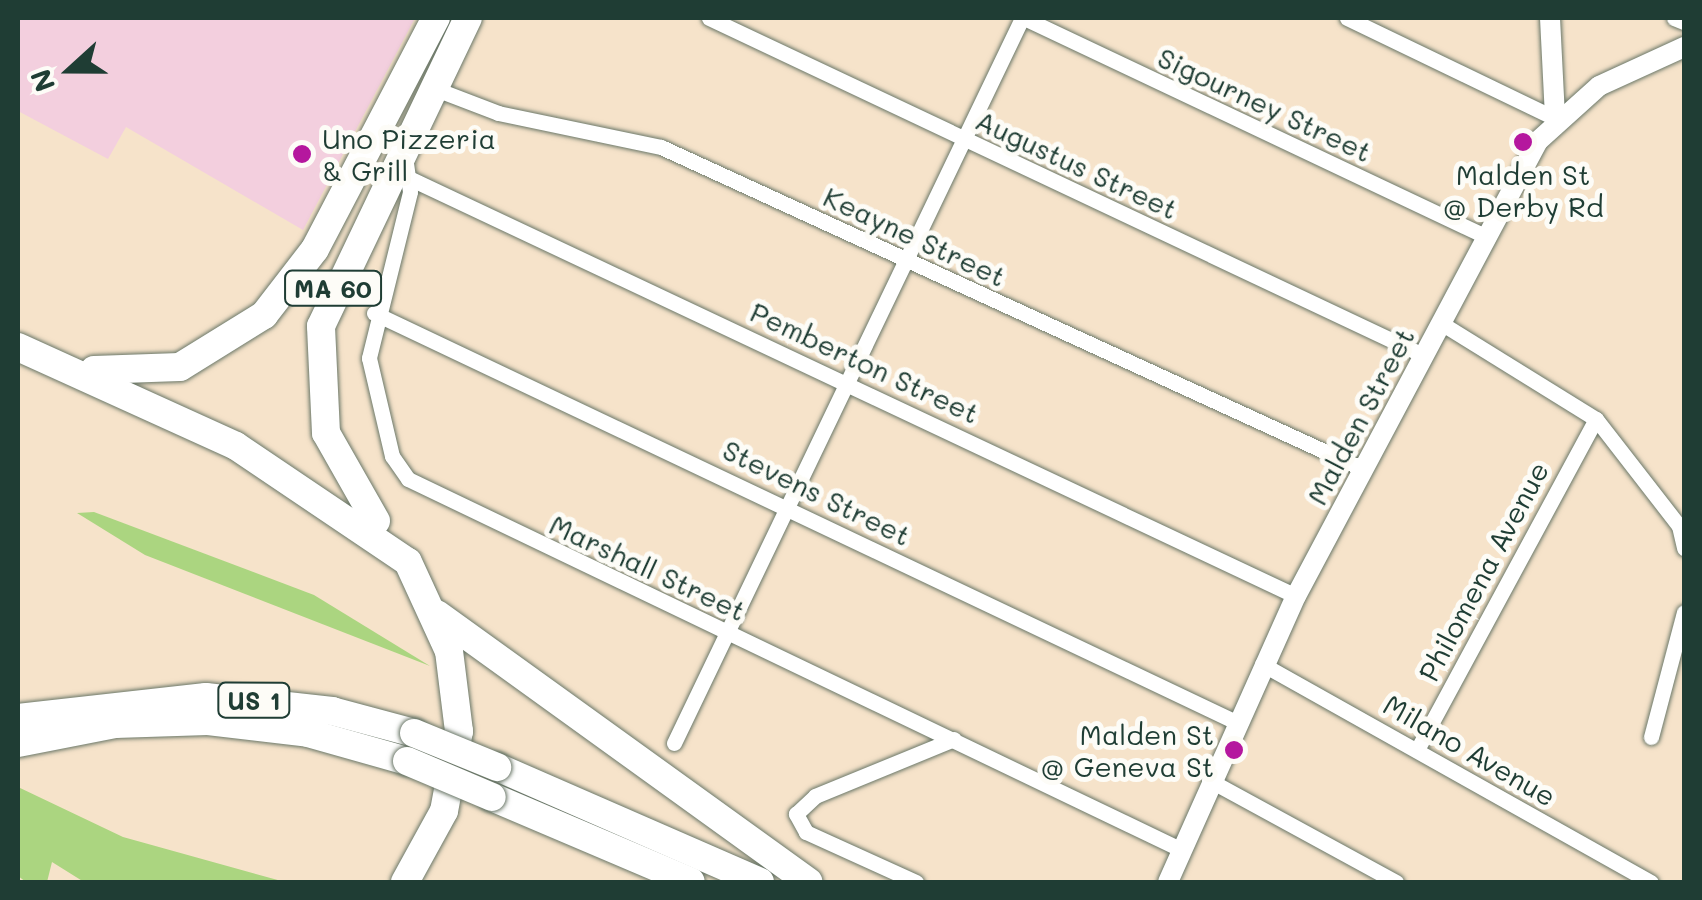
<!DOCTYPE html>
<style>
body{margin:0}
#map{position:relative;width:1702px;height:900px;overflow:hidden;background:#f6e3ca;font-family:Mali,sans-serif}
div>[style]{position:absolute}
.built>*{inset:0;background:#f3cfde}
.green>*{inset:0;background:#abd580}
.roads{filter:drop-shadow(0 0 2px #6a7768) drop-shadow(0 0 2px #6a7768)}
.street>*{height:15px;margin:-7.5px;padding:0 7.5px;transform-origin:7.5px;border-radius:7.5px;background:#fff}
.secondary>*{height:20px;margin:-10px;padding:0 10px;transform-origin:10px;border-radius:10px;background:#fff}
.highway>*{height:28px;margin:-14px;padding:0 14px;transform-origin:14px;border-radius:14px;background:#fff}
.bridges{filter:drop-shadow(0 0 2px #6a7768) drop-shadow(0 0 2px #6a7768)}
.highway-bridge>*{height:28px;margin:-14px;padding:0 14px;transform-origin:14px;border-radius:14px;background:#fff}
.dots>*{width:28px;height:28px;translate:-50% -50%;box-sizing:border-box;border:5px solid #fdfcf7;border-radius:50%}
span{translate:-50% -50%;white-space:nowrap;text-align:center;line-height:1.15;-webkit-text-stroke:10px #fdfcf7;paint-order:stroke}
.shield-label span{padding:2px 8px;background:#fdfcf7;border:2px solid;border-radius:8px;-webkit-text-stroke-width:0}
.shield-label{font-size:25px;color:#1f3d34;font-weight:700}
.street-label{font-size:28px;color:#1f3d34}
.poi-label{font-size:28px;color:#1f3d34}
.left{translate:0 -50%;text-align:left}
.right{translate:-100% -50%;text-align:right}
.frame{position:absolute;inset:0;border:20px solid #1f3d34;pointer-events:none}
.north{position:absolute;left:20px;top:20px;width:100px;height:100px;-webkit-text-stroke:8px #fdfcf7;paint-order:stroke;rotate:249deg;font-size:28px;font-weight:700;line-height:40px;text-align:center;color:#1f3d34}
.north::after{content:'';display:block;margin:auto;width:35px;height:45px;background:#1f3d34;clip-path:polygon(50% 0,100% 100%,50% 72%,0 100%)}
</style>
<div id="map">
<div class="built">
<div style="clip-path:polygon(18px 18px,415px 18px,303px 230px,126px 127px,108px 159px,18px 111px)"></div>
</div>
<div class="green">
<div style="clip-path:polygon(94px 512px,314px 595px,430px 666px,145px 555px,77px 513px)"></div>
<div style="clip-path:polygon(18px 787px,123px 837px,285px 882px,84px 882px,52px 862px,47px 882px,26px 882px,18px 876px)"></div>
</div>
<div class="roads">
<div class="street">
<div style="left:709px;top:18px;width:790px;rotate:25.27deg"></div>
<div style="left:1024px;top:18px;width:510px;rotate:25.31deg"></div>
<div style="left:1347px;top:18px;width:231px;rotate:25.7deg"></div>
<div style="left:1674px;top:18px;width:11px;rotate:22deg"></div>
<div style="left:433px;top:88px;width:70px;rotate:21deg"></div>
<div style="left:498px;top:113px;width:167px;rotate:11.8deg"></div>
<div style="left:661px;top:147px;width:772px;rotate:24.64deg"></div>
<div style="left:405px;top:156px;width:36px;rotate:82deg"></div>
<div style="left:410px;top:192px;width:171px;rotate:103.9deg"></div>
<div style="left:369px;top:358px;width:101px;rotate:76.8deg"></div>
<div style="left:392px;top:456px;width:28px;rotate:55deg"></div>
<div style="left:408px;top:479px;width:856px;rotate:25.61deg"></div>
<div style="left:411px;top:179px;width:978px;rotate:25.23deg"></div>
<div style="left:374px;top:313px;width:954px;rotate:25.38deg"></div>
<div style="left:1441px;top:323px;width:182px;rotate:31.8deg"></div>
<div style="left:1596px;top:419px;width:135px;rotate:52.2deg"></div>
<div style="left:1679px;top:526px;width:23px;rotate:77deg"></div>
<div style="left:1262px;top:664px;width:446px;rotate:29.3deg"></div>
<div style="left:1651px;top:737px;width:129px;rotate:-75.2deg"></div>
<div style="left:674px;top:743px;width:804px;rotate:-64.36deg"></div>
<div style="left:1418px;top:748px;width:374px;rotate:-61.6deg"></div>
<div style="left:1209px;top:780px;width:213px;rotate:28.6deg"></div>
<div style="left:916px;top:882px;width:121px;rotate:-155.6deg"></div>
<div style="left:806px;top:832px;width:21px;rotate:-119deg"></div>
<div style="left:796px;top:814px;width:26px;rotate:-43deg"></div>
<div style="left:815px;top:796px;width:150px;rotate:-22.3deg"></div>
</div>
<div class="secondary">
<div style="left:1550px;top:18px;width:100px;rotate:87.1deg"></div>
<div style="left:1168px;top:882px;width:313px;rotate:-65.9deg"></div>
<div style="left:1296px;top:596px;width:515px;rotate:-61.99deg"></div>
<div style="left:1538px;top:141px;width:82px;rotate:-42deg"></div>
<div style="left:1599px;top:86px;width:94px;rotate:-24.6deg"></div>
</div>
<div class="highway">
<div style="left:18px;top:347px;width:239px;rotate:24.4deg"></div>
<div style="left:236px;top:446px;width:207px;rotate:34deg"></div>
<div style="left:408px;top:562px;width:98px;rotate:65.3deg"></div>
<div style="left:449px;top:651px;width:81px;rotate:82.9deg"></div>
<div style="left:459px;top:731px;width:81px;rotate:100.6deg"></div>
<div style="left:444px;top:811px;width:81px;rotate:118.8deg"></div>
<div style="left:94px;top:370px;width:86px;rotate:-2deg"></div>
<div style="left:180px;top:367px;width:99px;rotate:-31.8deg"></div>
<div style="left:264px;top:315px;width:83px;rotate:-52.3deg"></div>
<div style="left:315px;top:249px;width:261px;rotate:-62.4deg"></div>
<div style="left:376px;top:521px;width:101px;rotate:-119.6deg"></div>
<div style="left:326px;top:433px;width:107px;rotate:-92.7deg"></div>
<div style="left:321px;top:326px;width:341px;rotate:-64.5deg"></div>
<div style="left:437px;top:614px;width:458px;rotate:35.8deg"></div>
<div style="left:18px;top:718px;width:189px;rotate:-6.4deg"></div>
<div style="left:206px;top:697px;width:127px;rotate:6.3deg"></div>
<div style="left:332px;top:711px;width:85px;rotate:15deg"></div>
<div style="left:18px;top:743px;width:99px;rotate:-11.1deg"></div>
<div style="left:115px;top:724px;width:93px;rotate:-1.8deg"></div>
<div style="left:208px;top:721px;width:101px;rotate:6.8deg"></div>
<div style="left:308px;top:733px;width:103px;rotate:15.8deg"></div>
<div style="left:497px;top:767px;width:287px;rotate:23.6deg"></div>
<div style="left:492px;top:797px;width:216px;rotate:23.1deg"></div>
</div>
</div>
<div class="bridges">
<div class="highway-bridge">
<div style="left:414px;top:733px;width:90px;rotate:22.3deg"></div>
<div style="left:407px;top:761px;width:92px;rotate:23deg"></div>
</div>
</div>
<div class="dots">
<div style="left:1523px;top:142px;background:#b5179e"></div>
<div style="left:302px;top:154px;background:#b5179e"></div>
<div style="left:1234px;top:750px;background:#b5179e"></div>
</div>
<div class="shield-label">
<span style="left:333px;top:288px">MA 60</span>
<span style="left:254px;top:700px">US 1</span>
</div>
<div class="street-label">
<span style="left:1265px;top:104px;rotate:25deg">Sigourney Street</span>
<span style="left:1077px;top:164px;rotate:25deg">Augustus Street</span>
<span style="left:915px;top:236px;rotate:25deg">Keayne Street</span>
<span style="left:865px;top:362px;rotate:25deg">Pemberton Street</span>
<span style="left:1360px;top:416px;rotate:-62deg">Malden Street</span>
<span style="left:817px;top:492px;rotate:26deg">Stevens Street</span>
<span style="left:648px;top:567px;rotate:25deg">Marshall Street</span>
<span style="left:1483px;top:571px;rotate:-62deg">Philomena Avenue</span>
<span style="left:1470px;top:750px;rotate:30deg">Milano Avenue</span>
</div>
<div class="poi-label">
<span class="left" style="left:322px;top:154px">Uno Pizzeria<br>&amp; Grill</span>
<span style="left:1523px;top:190px">Malden St<br>@ Derby Rd</span>
<span class="right" style="left:1214px;top:750px">Malden St<br>@ Geneva St</span>
</div>
<div class="frame"></div>
<div class="north">N</div>
</div>
